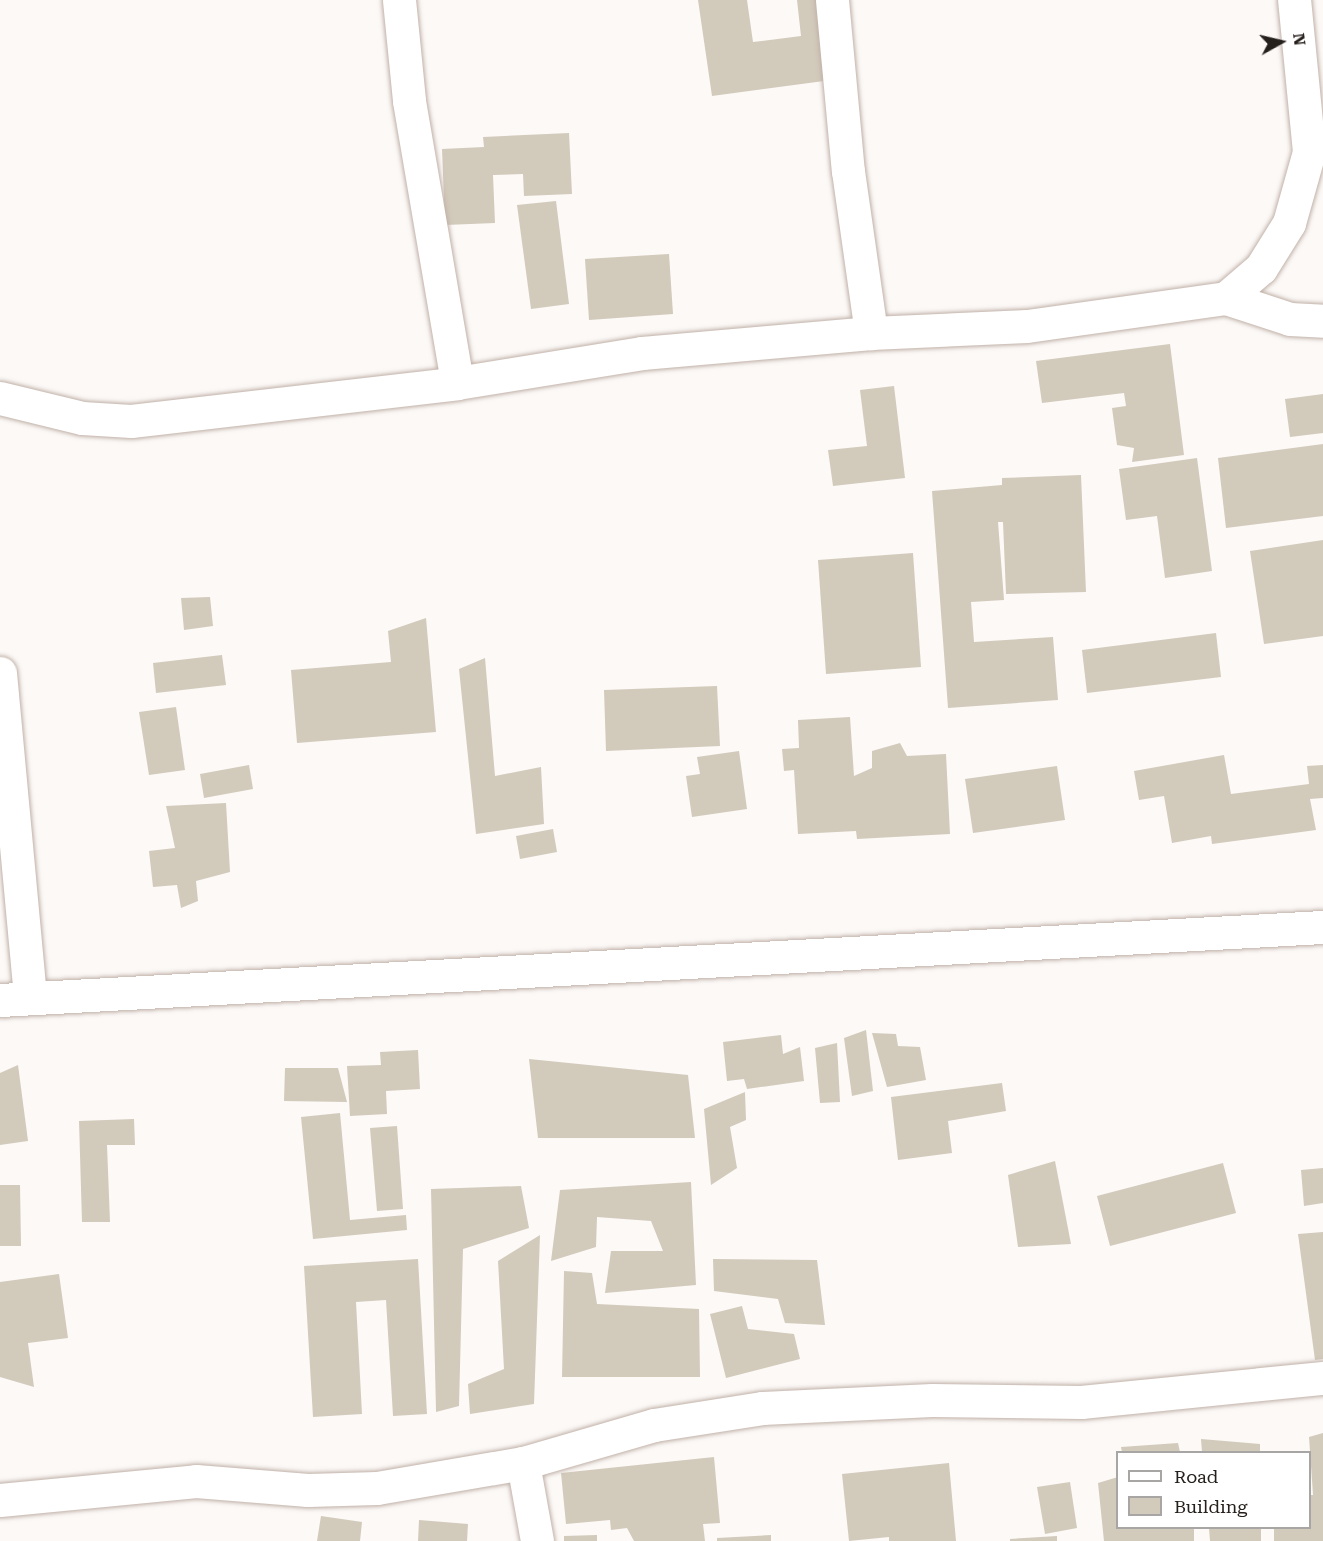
<!DOCTYPE html>
<style>
body{margin:0}
#map{position:relative;width:1323px;height:1541px;overflow:hidden;background:#fcf9f7;font-family:"Roboto Serif",serif}
div>[style]{position:absolute}
.building>*{inset:0;background:#d2cabb}
.roads{filter:drop-shadow(0 0 2px #c1b1a8) drop-shadow(0 0 2px #c1b1a8)}
.street>*{height:33px;margin:-16.5px;padding:0 16.5px;transform-origin:16.5px;border-radius:16.5px;background:#fff}
.secondary>*{height:33px;margin:-16.5px;padding:0 16.5px;transform-origin:16.5px;border-radius:16.5px;background:#fff}
span{translate:-50% -50%;white-space:nowrap;text-align:center;line-height:1.15;-webkit-text-stroke:6px #fff;paint-order:stroke}
.legend{position:absolute;left:1116px;top:1451px;width:195px;height:78px;box-sizing:border-box;background:#fff;border:2px solid #a8a6a5;margin:0;padding:8px 10px;list-style:none;font-size:18px;color:#26201d}
.legend li{display:flex;align-items:center;gap:12px;height:30px}
.legend b{width:30px;border:2px solid #a8a6a5}
.north{position:absolute;left:1251px;top:12px;width:60px;height:60px;-webkit-text-stroke:4px #fff;paint-order:stroke;rotate:82deg;font-size:16px;font-weight:700;line-height:24px;text-align:center;color:#26201d}
.north::after{content:'';display:block;margin:auto;width:21px;height:27px;background:#26201d;clip-path:polygon(50% 0,100% 100%,50% 72%,0 100%)}
</style>
<div id="map">
<div class="building">
<div style="clip-path:polygon(698px 0,747px 0,753px 42px,801px 36px,797px 0,829px 0,839px 79px,712px 96px)"></div>
<div style="clip-path:polygon(569px 133px,572px 194px,524px 196px,523px 174px,493px 175px,495px 223px,445px 225px,442px 149px,484px 147px,483px 137px)"></div>
<div style="clip-path:polygon(556px 201px,569px 304px,531px 309px,517px 205px)"></div>
<div style="clip-path:polygon(669px 254px,673px 314px,589px 320px,585px 259px)"></div>
<div style="clip-path:polygon(1170px 344px,1184px 455px,1132px 462px,1134px 448px,1117px 445px,1112px 408px,1126px 406px,1124px 393px,1042px 403px,1036px 361px)"></div>
<div style="clip-path:polygon(894px 386px,905px 478px,833px 486px,828px 450px,867px 446px,860px 390px)"></div>
<div style="clip-path:polygon(1323px 394px,1323px 433px,1290px 437px,1285px 399px)"></div>
<div style="clip-path:polygon(1323px 444px,1323px 516px,1226px 528px,1218px 458px)"></div>
<div style="clip-path:polygon(1197px 458px,1212px 571px,1165px 578px,1157px 516px,1126px 520px,1119px 469px)"></div>
<div style="clip-path:polygon(1081px 475px,1086px 592px,1006px 594px,1003px 522px,998px 522px,1004px 600px,971px 602px,974px 642px,1053px 637px,1058px 700px,948px 708px,932px 491px,1002px 485px,1002px 478px)"></div>
<div style="clip-path:polygon(1323px 540px,1323px 636px,1264px 644px,1250px 551px)"></div>
<div style="clip-path:polygon(913px 553px,921px 667px,826px 674px,818px 560px)"></div>
<div style="clip-path:polygon(210px 597px,213px 626px,184px 630px,181px 598px)"></div>
<div style="clip-path:polygon(426px 618px,436px 732px,297px 743px,291px 670px,391px 662px,388px 631px)"></div>
<div style="clip-path:polygon(1216px 633px,1221px 677px,1087px 693px,1082px 650px)"></div>
<div style="clip-path:polygon(222px 655px,226px 685px,156px 693px,153px 663px)"></div>
<div style="clip-path:polygon(485px 658px,495px 776px,541px 767px,544px 824px,476px 834px,459px 669px)"></div>
<div style="clip-path:polygon(717px 686px,720px 746px,606px 751px,604px 690px)"></div>
<div style="clip-path:polygon(176px 707px,185px 770px,149px 775px,139px 712px)"></div>
<div style="clip-path:polygon(850px 717px,854px 776px,872px 768px,872px 751px,900px 743px,907px 756px,946px 754px,950px 834px,857px 839px,856px 831px,798px 834px,794px 770px,784px 771px,782px 749px,799px 748px,798px 720px)"></div>
<div style="clip-path:polygon(739px 751px,747px 809px,692px 817px,686px 776px,700px 774px,697px 757px)"></div>
<div style="clip-path:polygon(1224px 755px,1231px 794px,1309px 784px,1307px 766px,1323px 765px,1323px 798px,1310px 799px,1316px 830px,1212px 844px,1211px 836px,1172px 843px,1164px 796px,1139px 800px,1134px 771px)"></div>
<div style="clip-path:polygon(249px 765px,253px 789px,204px 798px,200px 774px)"></div>
<div style="clip-path:polygon(1057px 766px,1065px 820px,973px 833px,965px 779px)"></div>
<div style="clip-path:polygon(226px 803px,230px 872px,196px 881px,198px 901px,181px 908px,177px 885px,153px 887px,149px 851px,175px 848px,166px 806px)"></div>
<div style="clip-path:polygon(553px 829px,557px 852px,520px 859px,516px 836px)"></div>
<div style="clip-path:polygon(866px 1030px,873px 1091px,852px 1096px,844px 1038px)"></div>
<div style="clip-path:polygon(872px 1033px,896px 1034px,898px 1046px,920px 1047px,926px 1080px,887px 1087px)"></div>
<div style="clip-path:polygon(781px 1035px,783px 1054px,800px 1047px,804px 1081px,747px 1089px,744px 1079px,727px 1081px,723px 1042px)"></div>
<div style="clip-path:polygon(837px 1043px,840px 1102px,820px 1103px,815px 1048px)"></div>
<div style="clip-path:polygon(418px 1050px,420px 1089px,386px 1091px,387px 1114px,350px 1116px,347px 1066px,381px 1065px,380px 1052px)"></div>
<div style="clip-path:polygon(529px 1059px,688px 1075px,695px 1138px,538px 1138px)"></div>
<div style="clip-path:polygon(18px 1065px,28px 1141px,0 1145px,0 1073px)"></div>
<div style="clip-path:polygon(285px 1068px,338px 1068px,347px 1102px,284px 1101px)"></div>
<div style="clip-path:polygon(1002px 1083px,1006px 1111px,948px 1121px,952px 1153px,898px 1160px,891px 1097px)"></div>
<div style="clip-path:polygon(745px 1092px,746px 1120px,730px 1127px,737px 1168px,711px 1185px,704px 1109px)"></div>
<div style="clip-path:polygon(340px 1113px,350px 1220px,406px 1215px,407px 1230px,313px 1239px,301px 1117px)"></div>
<div style="clip-path:polygon(134px 1119px,135px 1145px,107px 1145px,110px 1222px,82px 1222px,79px 1121px)"></div>
<div style="clip-path:polygon(397px 1126px,403px 1209px,377px 1211px,370px 1128px)"></div>
<div style="clip-path:polygon(1055px 1161px,1071px 1244px,1018px 1247px,1008px 1175px)"></div>
<div style="clip-path:polygon(1223px 1163px,1236px 1213px,1110px 1246px,1097px 1196px)"></div>
<div style="clip-path:polygon(1323px 1168px,1323px 1203px,1304px 1206px,1301px 1170px)"></div>
<div style="clip-path:polygon(691px 1182px,696px 1285px,605px 1293px,611px 1251px,663px 1251px,651px 1221px,597px 1217px,596px 1247px,551px 1261px,560px 1190px)"></div>
<div style="clip-path:polygon(0 1185px,20px 1185px,21px 1246px,0 1246px)"></div>
<div style="clip-path:polygon(521px 1186px,529px 1228px,463px 1249px,459px 1406px,436px 1412px,431px 1189px)"></div>
<div style="clip-path:polygon(1323px 1232px,1323px 1359px,1315px 1360px,1298px 1234px)"></div>
<div style="clip-path:polygon(540px 1235px,534px 1404px,470px 1414px,468px 1384px,504px 1369px,498px 1261px)"></div>
<div style="clip-path:polygon(418px 1259px,427px 1414px,393px 1416px,386px 1300px,356px 1302px,362px 1414px,313px 1417px,304px 1266px)"></div>
<div style="clip-path:polygon(713px 1259px,817px 1260px,825px 1325px,785px 1323px,778px 1299px,714px 1291px)"></div>
<div style="clip-path:polygon(564px 1271px,592px 1273px,597px 1304px,699px 1309px,700px 1377px,562px 1377px)"></div>
<div style="clip-path:polygon(59px 1274px,68px 1338px,28px 1343px,34px 1387px,0 1377px,0 1282px)"></div>
<div style="clip-path:polygon(742px 1306px,748px 1329px,794px 1334px,800px 1359px,726px 1378px,710px 1314px)"></div>
<div style="clip-path:polygon(1323px 1433px,1323px 1541px,1274px 1541px,1274px 1528px,1310px 1528px,1310px 1495px,1313px 1495px,1309px 1437px)"></div>
<div style="clip-path:polygon(1201px 1439px,1260px 1444px,1260px 1452px,1202px 1452px)"></div>
<div style="clip-path:polygon(1178px 1443px,1180px 1452px,1122px 1452px,1121px 1447px)"></div>
<div style="clip-path:polygon(714px 1457px,720px 1523px,703px 1524px,705px 1541px,634px 1541px,627px 1528px,611px 1530px,610px 1520px,566px 1524px,561px 1473px)"></div>
<div style="clip-path:polygon(949px 1463px,956px 1541px,889px 1541px,889px 1537px,849px 1541px,842px 1474px)"></div>
<div style="clip-path:polygon(1118px 1477px,1118px 1528px,1194px 1528px,1194px 1541px,1104px 1541px,1098px 1483px)"></div>
<div style="clip-path:polygon(1070px 1482px,1077px 1528px,1045px 1534px,1037px 1487px)"></div>
<div style="clip-path:polygon(321px 1516px,362px 1522px,360px 1541px,317px 1541px)"></div>
<div style="clip-path:polygon(419px 1520px,468px 1524px,467px 1541px,418px 1541px)"></div>
<div style="clip-path:polygon(1209px 1528px,1261px 1528px,1261px 1541px,1210px 1541px)"></div>
<div style="clip-path:polygon(597px 1535px,597px 1541px,564px 1541px,564px 1536px)"></div>
<div style="clip-path:polygon(771px 1535px,771px 1541px,717px 1541px,717px 1538px)"></div>
<div style="clip-path:polygon(1057px 1536px,1057px 1541px,1010px 1541px,1010px 1539px)"></div>
</div>
<div class="roads">
<div class="street">
<div style="left:399px;top:0;width:101px;rotate:84.3deg"></div>
<div style="left:409px;top:101px;width:286px;rotate:80.3deg"></div>
<div style="left:832px;top:0;width:172px;rotate:84.7deg"></div>
<div style="left:848px;top:171px;width:164px;rotate:81.9deg"></div>
<div style="left:1226px;top:298px;width:67px;rotate:18.2deg"></div>
<div style="left:1290px;top:319px;width:33px;rotate:3deg"></div>
<div style="left:0;top:398px;width:84px;rotate:13.7deg"></div>
<div style="left:82px;top:418px;width:49px;rotate:3.5deg"></div>
<div style="left:131px;top:421px;width:328px;rotate:-6.6deg"></div>
<div style="left:457px;top:383px;width:187px;rotate:-9.2deg"></div>
<div style="left:642px;top:353px;width:230px;rotate:-5deg"></div>
<div style="left:871px;top:333px;width:156px;rotate:-2.6deg"></div>
<div style="left:1027px;top:326px;width:201px;rotate:-8deg"></div>
<div style="left:1226px;top:298px;width:46px;rotate:-40.6deg"></div>
<div style="left:1261px;top:268px;width:53px;rotate:-58.1deg"></div>
<div style="left:1289px;top:223px;width:74px;rotate:-74.3deg"></div>
<div style="left:1309px;top:152px;width:153px;rotate:-95.6deg"></div>
<div style="left:0;top:673px;width:325px;rotate:84.7deg"></div>
<div style="left:523px;top:1463px;width:79px;rotate:79.8deg"></div>
<div style="left:0;top:1500px;width:197px;rotate:-5.5deg"></div>
<div style="left:196px;top:1481px;width:112px;rotate:4.6deg"></div>
<div style="left:308px;top:1490px;width:69px;rotate:-1.7deg"></div>
<div style="left:377px;top:1488px;width:148px;rotate:-9.7deg"></div>
<div style="left:523px;top:1463px;width:136px;rotate:-16.2deg"></div>
<div style="left:654px;top:1425px;width:109px;rotate:-8.9deg"></div>
<div style="left:762px;top:1408px;width:170px;rotate:-2.7deg"></div>
<div style="left:932px;top:1400px;width:149px;rotate:0.8deg"></div>
<div style="left:1081px;top:1402px;width:243px;rotate:-5.7deg"></div>
</div>
<div class="secondary">
<div style="left:0;top:1000px;width:1325px;rotate:-3.16deg"></div>
</div>
</div>
<ul class="legend">
<li><b style="height:8px;background:#fff"></b>Road</li>
<li><b style="height:16px;background:#d2cabb"></b>Building</li>
</ul>
<div class="north">N</div>
</div>
